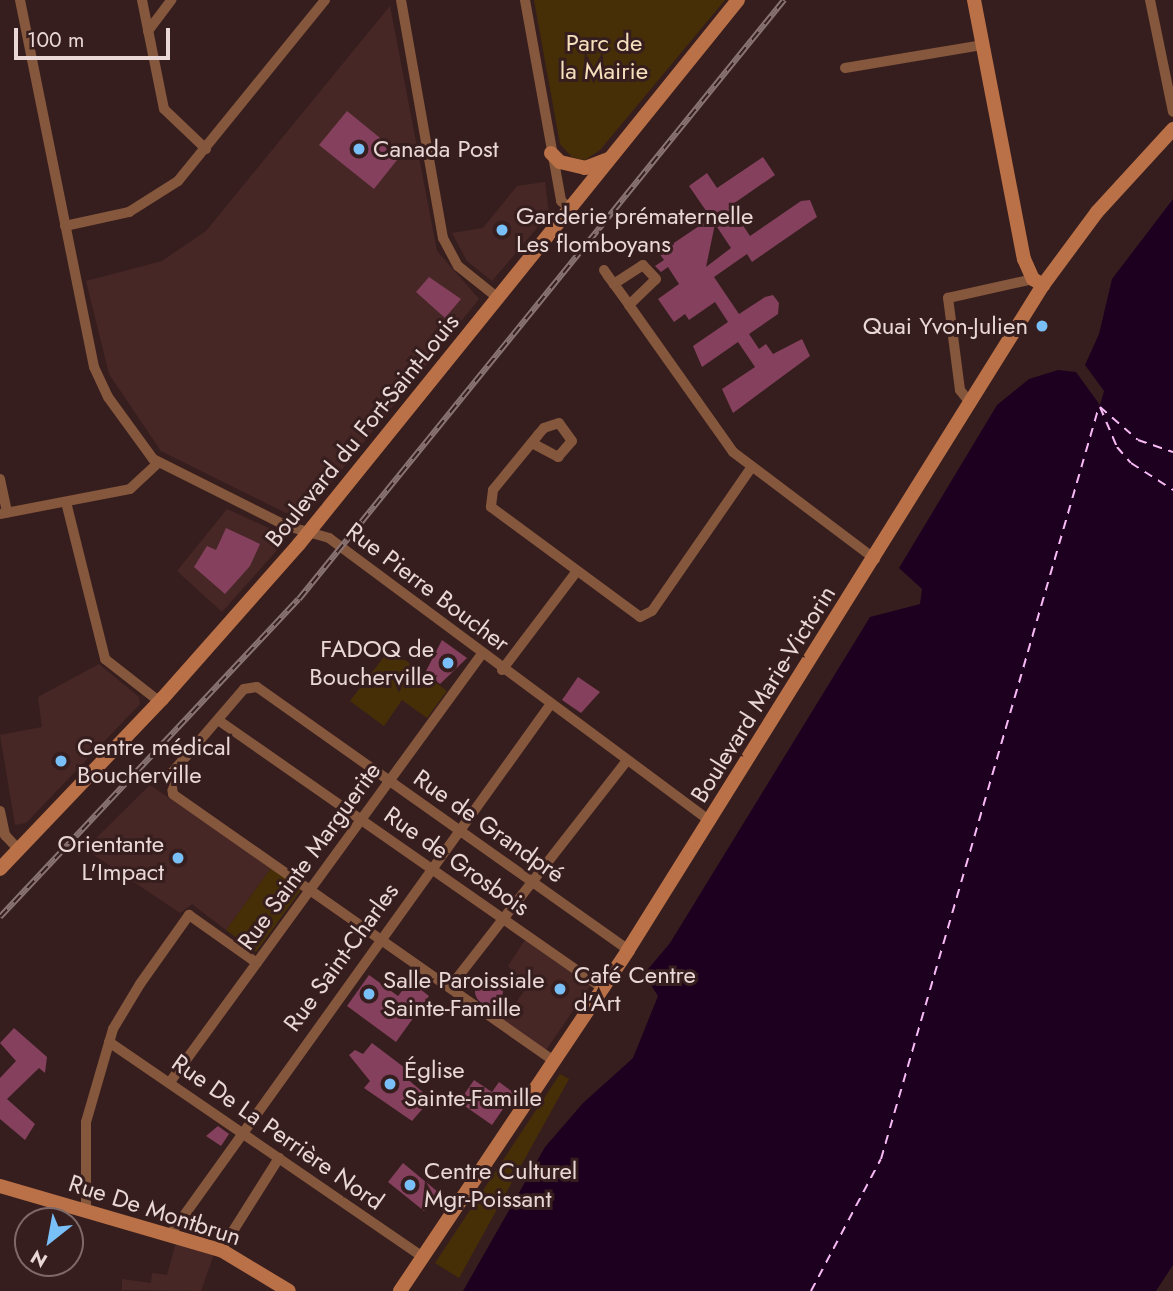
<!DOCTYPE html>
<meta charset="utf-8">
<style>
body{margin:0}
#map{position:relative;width:1173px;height:1291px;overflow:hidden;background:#371e1e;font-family:Jost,sans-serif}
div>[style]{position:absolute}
.built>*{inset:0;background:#462726}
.green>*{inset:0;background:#462f06}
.water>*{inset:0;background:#1d001f}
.ferry>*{height:2px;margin-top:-1px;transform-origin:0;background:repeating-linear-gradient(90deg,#f7baf5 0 9px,transparent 0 16px)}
.building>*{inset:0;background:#84405d}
.round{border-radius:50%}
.street>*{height:10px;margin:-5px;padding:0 5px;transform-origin:5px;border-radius:5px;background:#85573d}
.secondary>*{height:14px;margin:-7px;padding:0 7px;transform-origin:7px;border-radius:7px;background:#ba7147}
.rail>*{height:6px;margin-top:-3px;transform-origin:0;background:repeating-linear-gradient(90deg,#371e1e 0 10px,#897473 0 20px);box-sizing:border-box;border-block:2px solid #897473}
.dots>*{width:19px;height:19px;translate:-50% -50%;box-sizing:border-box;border:4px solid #371e1e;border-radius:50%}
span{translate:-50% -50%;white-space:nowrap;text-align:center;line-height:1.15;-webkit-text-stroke:6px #371e1e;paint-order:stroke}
.park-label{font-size:24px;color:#f7e0be}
.poi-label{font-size:24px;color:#e9d8d6}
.left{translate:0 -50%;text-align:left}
.right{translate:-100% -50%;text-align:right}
.street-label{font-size:24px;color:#e9d8d6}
.north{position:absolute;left:14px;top:1207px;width:70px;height:70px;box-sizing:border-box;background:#371e1e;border:2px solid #7e6868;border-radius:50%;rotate:211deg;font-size:19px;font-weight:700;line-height:28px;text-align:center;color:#e9d8d6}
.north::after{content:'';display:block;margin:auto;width:24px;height:32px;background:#79bff8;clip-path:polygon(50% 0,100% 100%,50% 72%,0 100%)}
.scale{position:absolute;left:14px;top:28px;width:156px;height:32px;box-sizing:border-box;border:4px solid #e9d8d6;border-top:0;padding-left:9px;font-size:21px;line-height:24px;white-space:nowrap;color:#e9d8d6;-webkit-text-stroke:5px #371e1e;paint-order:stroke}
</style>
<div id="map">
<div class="built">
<div style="clip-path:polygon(390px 6px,437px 251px,479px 299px,306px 514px,294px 517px,161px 451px,109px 374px,86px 281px,162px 261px,206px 231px)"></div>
<div style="clip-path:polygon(545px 182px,549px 214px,492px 281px,467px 261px,452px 233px,483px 228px,517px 186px)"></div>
<div style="clip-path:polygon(227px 509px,280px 533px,285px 541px,222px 612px,177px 571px)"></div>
<div style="clip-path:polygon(99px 664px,139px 697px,140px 704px,26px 823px,15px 825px,0 735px,42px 727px,38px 697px)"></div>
<div style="clip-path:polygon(150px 785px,271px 868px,226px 930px,192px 904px,180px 913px,85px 849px)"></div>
<div style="clip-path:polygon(525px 940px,590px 986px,546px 1050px,503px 1020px,528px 986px,508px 966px)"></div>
<div style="clip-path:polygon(176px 1243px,214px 1254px,201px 1291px,122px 1290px,122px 1279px,151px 1283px,152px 1273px,167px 1275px)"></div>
</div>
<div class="green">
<div style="clip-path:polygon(534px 0,725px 0,600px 150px,585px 160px,572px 157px,560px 144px)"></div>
<div style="clip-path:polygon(390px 649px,447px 691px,427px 718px,402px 700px,384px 726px,350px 701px)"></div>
<div style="clip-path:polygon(271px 868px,301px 890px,256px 952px,226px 930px)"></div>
<div style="clip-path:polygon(560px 1074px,569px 1079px,459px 1278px,435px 1263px)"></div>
</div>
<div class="water">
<div style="clip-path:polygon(1173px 199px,1173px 1265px,1156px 1291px,463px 1291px,545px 1147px,583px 1103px,633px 1058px,658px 996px,644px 974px,670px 943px,870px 617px,920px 604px,922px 589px,899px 568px,997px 405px,1029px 379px,1058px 370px,1076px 372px,1100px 405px,1104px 391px,1085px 365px,1099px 334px,1112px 279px)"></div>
</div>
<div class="ferry">
<div style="left:1100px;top:407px;width:43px;rotate:67deg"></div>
<div style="left:1117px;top:447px;width:21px;rotate:49deg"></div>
<div style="left:1131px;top:463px;width:50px;rotate:32.7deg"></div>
<div style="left:1100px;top:407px;width:50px;rotate:41deg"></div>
<div style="left:1138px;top:440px;width:37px;rotate:19deg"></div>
<div style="left:811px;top:1291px;width:149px;rotate:-62.1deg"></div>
<div style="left:881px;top:1159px;width:784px;rotate:-73.85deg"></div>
</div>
<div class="building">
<div style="clip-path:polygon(347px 111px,401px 155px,374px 189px,319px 145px)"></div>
<div style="clip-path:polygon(evenodd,763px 157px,775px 175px,730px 206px,750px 236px,801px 201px,810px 200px,817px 217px,752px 262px,747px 254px,714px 277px,739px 314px,765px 297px,773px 295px,779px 303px,778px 314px,749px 334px,759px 349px,766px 344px,773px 354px,802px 339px,810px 356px,733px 413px,722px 389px,755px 367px,738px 342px,702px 367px,693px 346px,728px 322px,715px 302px,689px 320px,685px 314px,674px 322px,658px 299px,679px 284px,668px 267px,661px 272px,655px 266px,664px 260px,659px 253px,711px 218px,689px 186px,707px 173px,717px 188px,763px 157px,715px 224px,731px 248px,706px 267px,715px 224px)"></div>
<div style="clip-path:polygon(429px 277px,461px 299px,445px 318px,416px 292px)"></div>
<div style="clip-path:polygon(226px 528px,260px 544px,250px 566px,225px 594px,194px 567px,207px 546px,216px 550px)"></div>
<div style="clip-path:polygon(442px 640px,467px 658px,440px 684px,425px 673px)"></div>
<div style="clip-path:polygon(578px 677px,600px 692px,581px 713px,562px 700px)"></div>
<div style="clip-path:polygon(369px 975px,398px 996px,410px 981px,429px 996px,396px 1042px,347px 1006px)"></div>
<div class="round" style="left:475px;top:977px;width:28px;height:28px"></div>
<div style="clip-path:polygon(14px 1028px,47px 1057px,45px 1073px,39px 1068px,7px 1099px,35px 1124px,25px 1140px,0 1119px,0 1078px,16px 1061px,0 1043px)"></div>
<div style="clip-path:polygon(372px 1043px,409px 1071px,405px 1077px,431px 1099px,412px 1121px,364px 1088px,370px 1081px,349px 1055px,355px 1050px,363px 1054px)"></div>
<div style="clip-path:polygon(474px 1080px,492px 1092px,499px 1082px,514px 1093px,492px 1125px,459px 1102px)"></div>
<div style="clip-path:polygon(218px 1126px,229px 1134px,221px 1146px,206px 1136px)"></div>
<div style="clip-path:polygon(403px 1163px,438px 1192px,424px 1211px,388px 1182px)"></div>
</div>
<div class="street">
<div style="left:20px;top:0;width:374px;rotate:78.6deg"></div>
<div style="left:94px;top:367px;width:33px;rotate:65deg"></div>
<div style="left:108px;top:397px;width:77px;rotate:54deg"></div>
<div style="left:153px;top:459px;width:150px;rotate:26.6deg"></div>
<div style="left:287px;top:526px;width:44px;rotate:15.9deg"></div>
<div style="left:329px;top:538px;width:475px;rotate:36.6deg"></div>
<div style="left:142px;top:0;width:111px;rotate:78.6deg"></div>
<div style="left:164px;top:109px;width:58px;rotate:43.6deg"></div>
<div style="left:401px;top:0;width:242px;rotate:80deg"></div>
<div style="left:443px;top:238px;width:32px;rotate:62deg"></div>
<div style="left:458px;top:266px;width:51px;rotate:38.7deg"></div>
<div style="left:525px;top:0;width:204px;rotate:79.8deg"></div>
<div style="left:561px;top:201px;width:13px;rotate:39deg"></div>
<div style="left:1150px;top:0;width:114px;rotate:78.4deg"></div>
<div style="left:148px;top:31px;width:39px;rotate:-53deg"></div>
<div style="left:845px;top:68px;width:140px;rotate:-9.5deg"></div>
<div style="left:65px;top:226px;width:66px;rotate:-12.3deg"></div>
<div style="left:129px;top:212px;width:58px;rotate:-32.3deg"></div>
<div style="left:178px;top:181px;width:233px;rotate:-50.9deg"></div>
<div style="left:604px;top:270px;width:7px;rotate:56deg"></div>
<div style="left:608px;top:276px;width:10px;rotate:53deg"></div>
<div style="left:614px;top:284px;width:26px;rotate:54deg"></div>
<div style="left:629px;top:305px;width:37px;rotate:-44deg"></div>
<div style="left:656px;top:279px;width:19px;rotate:-133deg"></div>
<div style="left:643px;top:265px;width:35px;rotate:147deg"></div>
<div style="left:629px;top:305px;width:180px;rotate:54.7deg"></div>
<div style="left:733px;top:452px;width:178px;rotate:37deg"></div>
<div style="left:971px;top:404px;width:18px;rotate:-128deg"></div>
<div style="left:960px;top:390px;width:93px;rotate:-97.4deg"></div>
<div style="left:948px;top:298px;width:87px;rotate:-12.6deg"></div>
<div style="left:532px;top:443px;width:30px;rotate:28deg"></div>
<div style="left:558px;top:457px;width:21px;rotate:-49deg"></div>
<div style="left:572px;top:441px;width:22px;rotate:-126deg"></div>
<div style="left:559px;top:423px;width:16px;rotate:162deg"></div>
<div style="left:544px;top:428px;width:9px;rotate:131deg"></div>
<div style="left:538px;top:435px;width:71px;rotate:129.3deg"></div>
<div style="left:493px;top:490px;width:17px;rotate:97deg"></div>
<div style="left:491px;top:507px;width:185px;rotate:36.4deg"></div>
<div style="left:640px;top:617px;width:13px;rotate:-27deg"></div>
<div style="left:652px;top:611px;width:174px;rotate:-55.3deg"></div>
<div style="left:0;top:479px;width:34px;rotate:78deg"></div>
<div style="left:66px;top:502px;width:162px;rotate:76deg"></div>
<div style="left:105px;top:659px;width:70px;rotate:38deg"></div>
<div style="left:0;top:514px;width:132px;rotate:-10.9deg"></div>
<div style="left:130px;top:489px;width:38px;rotate:-43deg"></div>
<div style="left:502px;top:670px;width:123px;rotate:-52.9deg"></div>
<div style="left:218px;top:720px;width:470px;rotate:34.9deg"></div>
<div style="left:0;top:811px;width:25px;rotate:78deg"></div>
<div style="left:5px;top:835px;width:21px;rotate:47deg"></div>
<div style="left:450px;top:987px;width:286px;rotate:-52deg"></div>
<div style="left:109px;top:1042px;width:381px;rotate:34.4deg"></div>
<div style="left:554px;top:1061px;width:465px;rotate:-145deg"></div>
<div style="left:173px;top:794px;width:19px;rotate:-99deg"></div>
<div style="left:170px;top:775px;width:113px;rotate:-49.3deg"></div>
<div style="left:244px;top:689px;width:13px;rotate:-9deg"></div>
<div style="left:257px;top:687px;width:455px;rotate:35.3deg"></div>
<div style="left:170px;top:1082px;width:528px;rotate:-53.93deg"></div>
<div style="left:86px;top:1211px;width:89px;rotate:-90deg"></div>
<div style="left:86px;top:1122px;width:97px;rotate:-73.8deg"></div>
<div style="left:113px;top:1029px;width:52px;rotate:-59deg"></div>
<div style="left:140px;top:984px;width:85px;rotate:-54.6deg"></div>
<div style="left:189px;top:915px;width:83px;rotate:35.2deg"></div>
<div style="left:170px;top:1235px;width:652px;rotate:-54.36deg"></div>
<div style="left:221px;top:1250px;width:109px;rotate:-57.8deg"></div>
</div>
<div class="secondary">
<div style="left:974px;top:0;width:264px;rotate:79.1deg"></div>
<div style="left:1024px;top:259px;width:22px;rotate:66deg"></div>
<div style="left:1033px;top:279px;width:12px;rotate:31deg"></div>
<div style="left:551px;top:153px;width:13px;rotate:45deg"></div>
<div style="left:560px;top:162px;width:26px;rotate:13deg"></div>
<div style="left:585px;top:168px;width:25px;rotate:-21deg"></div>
<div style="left:0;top:869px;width:235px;rotate:-46.4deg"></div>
<div style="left:162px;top:699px;width:207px;rotate:-48.5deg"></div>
<div style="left:299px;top:544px;width:699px;rotate:-51.1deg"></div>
<div style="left:0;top:1186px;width:230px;rotate:16.2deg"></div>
<div style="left:221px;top:1250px;width:79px;rotate:31.1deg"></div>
<div style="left:400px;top:1291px;width:410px;rotate:-56.2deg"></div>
<div style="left:628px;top:950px;width:784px;rotate:-58.03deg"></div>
<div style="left:1043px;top:285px;width:91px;rotate:-53.5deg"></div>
<div style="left:1097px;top:212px;width:113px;rotate:-47.5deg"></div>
</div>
<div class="rail">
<div style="left:0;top:917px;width:436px;rotate:-46.8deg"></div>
<div style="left:299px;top:599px;width:771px;rotate:-51deg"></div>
</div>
<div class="dots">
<div style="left:359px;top:149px;background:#79bff8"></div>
<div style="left:502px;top:230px;background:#79bff8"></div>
<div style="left:1042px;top:326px;background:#79bff8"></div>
<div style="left:448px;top:663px;background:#79bff8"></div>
<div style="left:61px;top:761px;background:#79bff8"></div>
<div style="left:178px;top:858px;background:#79bff8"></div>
<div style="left:560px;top:989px;background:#79bff8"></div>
<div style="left:369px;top:994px;background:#79bff8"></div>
<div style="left:390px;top:1084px;background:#79bff8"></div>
<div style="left:410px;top:1185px;background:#79bff8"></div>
</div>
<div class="park-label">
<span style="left:604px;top:57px">Parc de<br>la Mairie</span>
</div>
<div class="poi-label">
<span class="left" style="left:373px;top:149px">Canada Post</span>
<span class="left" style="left:516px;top:230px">Garderie prématernelle<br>Les flomboyans</span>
<span class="right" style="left:1028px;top:326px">Quai Yvon-Julien</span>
<span class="right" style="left:434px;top:663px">FADOQ de<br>Boucherville</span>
<span class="left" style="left:77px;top:761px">Centre médical<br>Boucherville</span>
<span class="right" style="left:164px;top:858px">Orientante<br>L'Impact</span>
<span class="left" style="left:574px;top:989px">Café Centre<br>d’Art</span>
<span class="left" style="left:383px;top:994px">Salle Paroissiale<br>Sainte-Famille</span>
<span class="left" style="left:404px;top:1084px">Église<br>Sainte-Famille</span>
<span class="left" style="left:424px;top:1185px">Centre Culturel<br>Mgr-Poissant</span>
</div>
<div class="street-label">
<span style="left:362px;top:430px;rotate:-51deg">Boulevard du Fort-Saint-Louis</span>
<span style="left:428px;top:587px;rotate:37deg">Rue Pierre Boucher</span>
<span style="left:763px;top:694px;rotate:-58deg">Boulevard Marie-Victorin</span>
<span style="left:489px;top:826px;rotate:35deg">Rue de Grandpré</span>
<span style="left:309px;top:856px;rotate:-54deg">Rue Sainte Marguerite</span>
<span style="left:457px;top:861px;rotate:35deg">Rue de Grosbois</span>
<span style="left:341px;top:957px;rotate:-54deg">Rue Saint-Charles</span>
<span style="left:278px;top:1132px;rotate:35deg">Rue De La Perrière Nord</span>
<span style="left:155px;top:1210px;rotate:18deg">Rue De Montbrun</span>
</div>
<div class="north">N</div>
<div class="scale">100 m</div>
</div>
